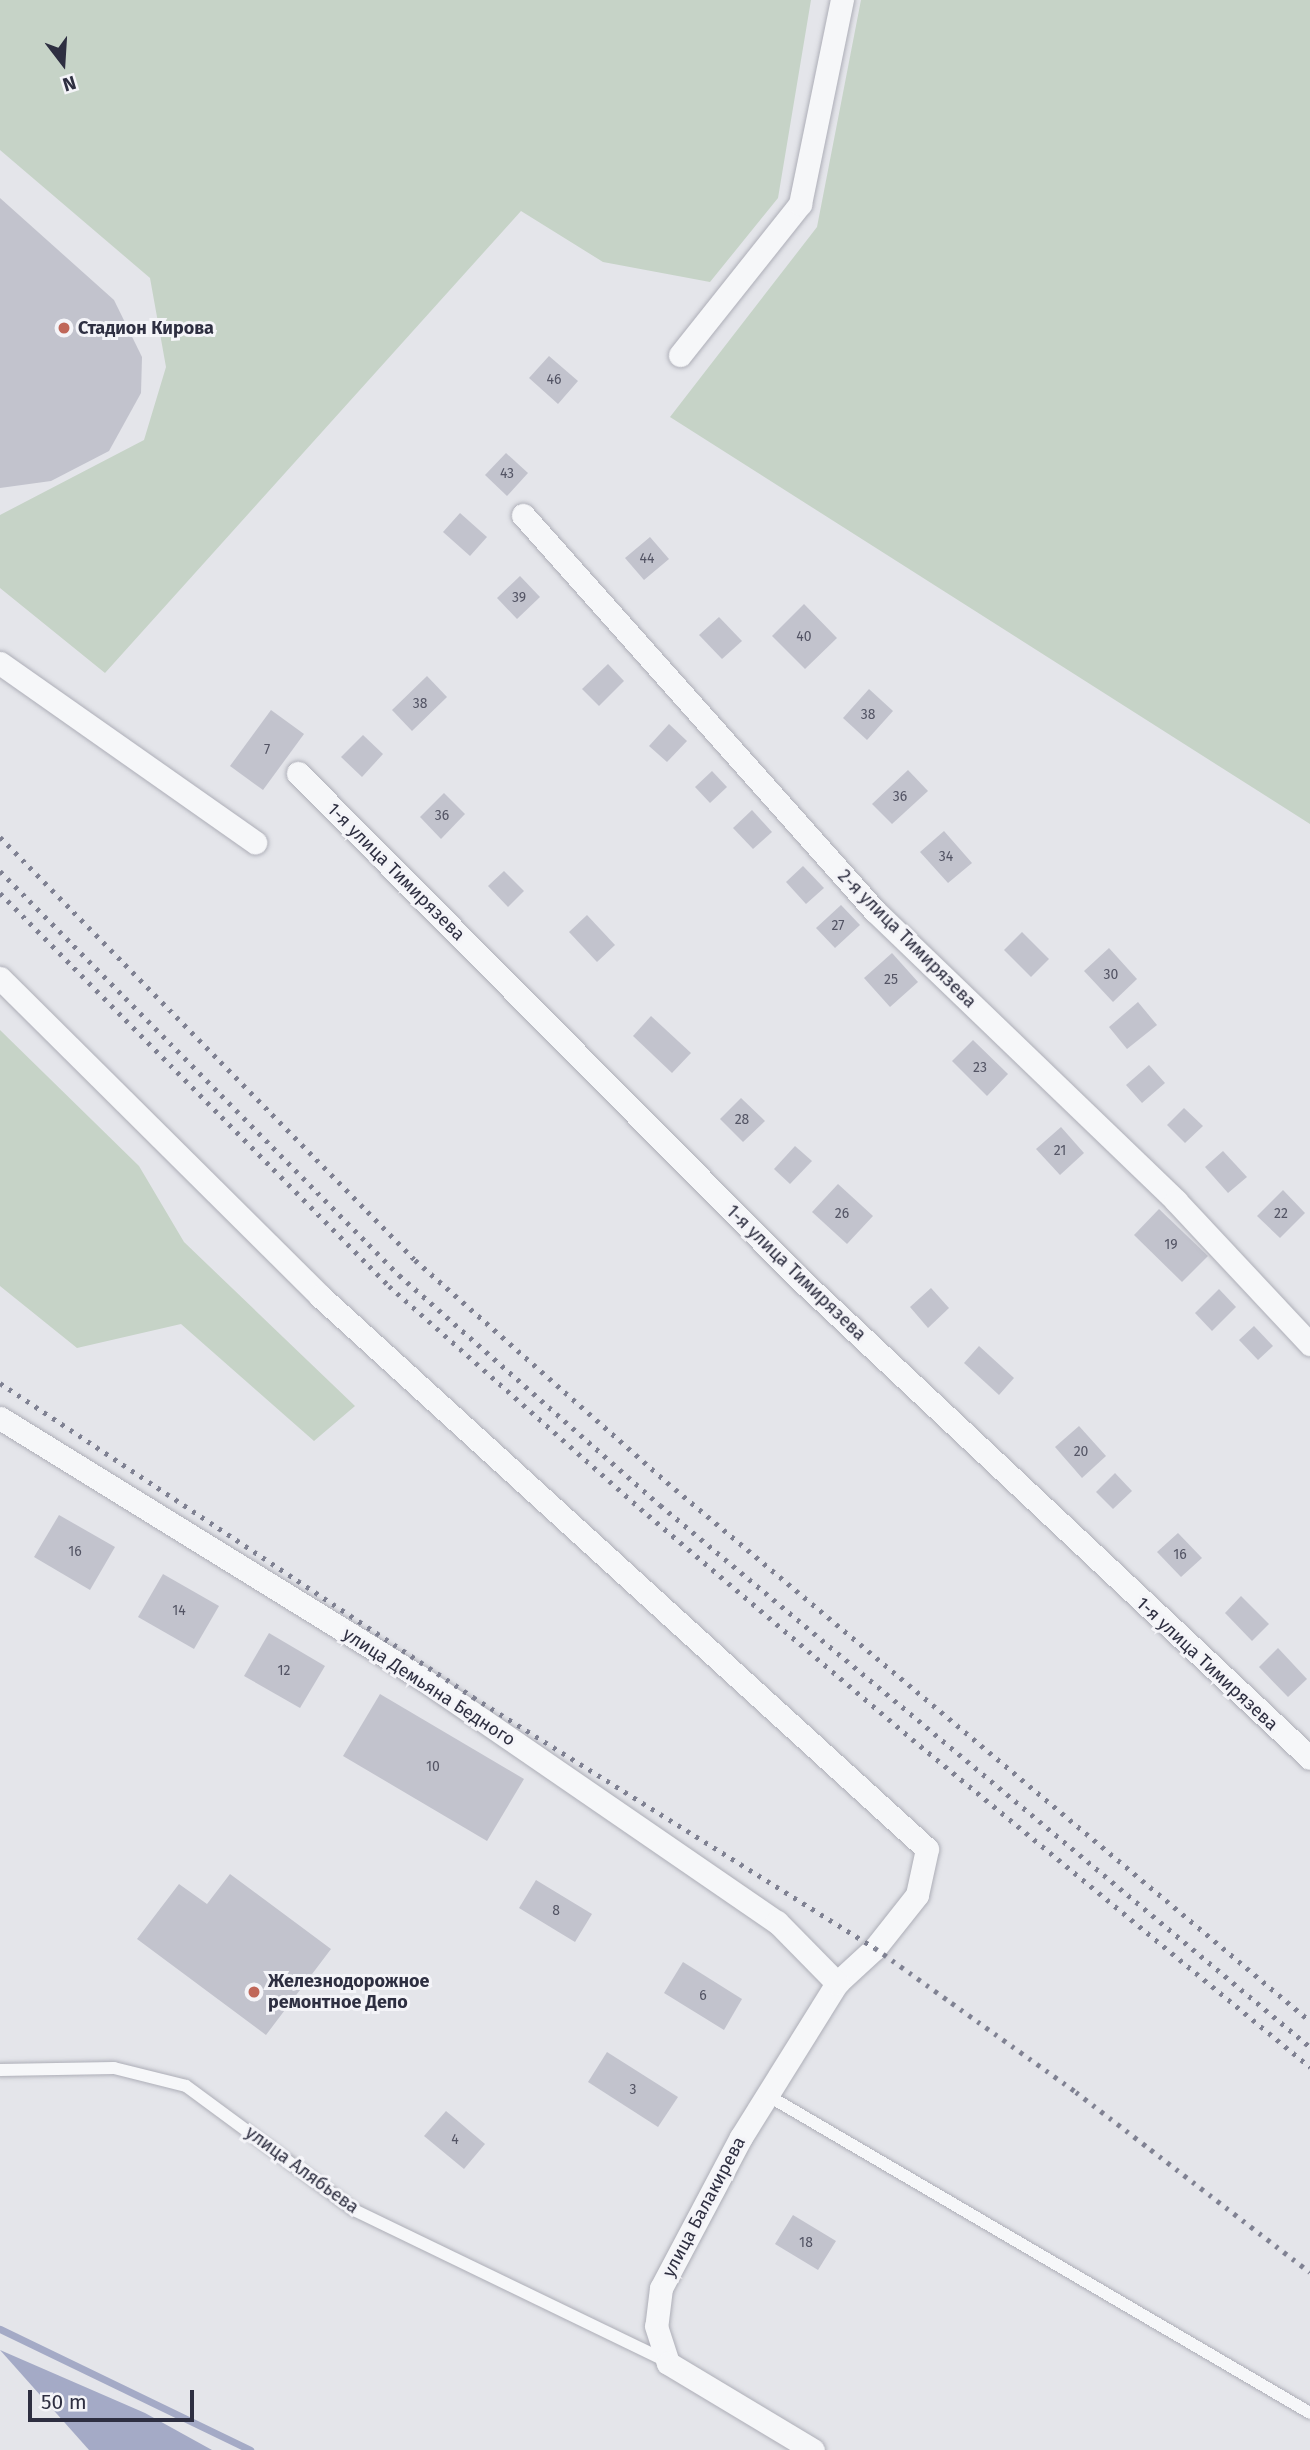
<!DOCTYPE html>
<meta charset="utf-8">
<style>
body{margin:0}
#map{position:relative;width:1310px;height:2450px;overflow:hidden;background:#e4e5ea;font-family:"Fira Sans",sans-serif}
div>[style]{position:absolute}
.green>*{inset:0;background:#c6d3c7}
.water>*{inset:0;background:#a4aac6}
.stream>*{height:7px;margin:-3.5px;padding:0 3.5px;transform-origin:3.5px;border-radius:3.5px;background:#a4aac6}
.building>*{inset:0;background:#c2c3cd}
.roads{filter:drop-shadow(0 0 2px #adaeb7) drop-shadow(0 0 2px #adaeb7)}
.service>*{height:12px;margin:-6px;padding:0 6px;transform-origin:6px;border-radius:6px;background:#f6f7f9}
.minor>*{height:23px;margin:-11.5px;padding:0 11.5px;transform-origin:11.5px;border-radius:11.5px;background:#f6f7f9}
.rail>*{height:5px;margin-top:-2.5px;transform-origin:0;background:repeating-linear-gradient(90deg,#7f8192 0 3.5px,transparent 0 10.5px)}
.dots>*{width:19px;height:19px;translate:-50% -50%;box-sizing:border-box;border:4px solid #f4f4f8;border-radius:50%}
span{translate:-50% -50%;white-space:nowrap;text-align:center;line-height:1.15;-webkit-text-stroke:6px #f4f4f8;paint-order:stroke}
.number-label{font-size:14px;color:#535464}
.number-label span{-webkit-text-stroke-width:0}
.poi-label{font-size:18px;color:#2e2f41;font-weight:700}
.left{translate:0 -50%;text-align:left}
.street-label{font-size:18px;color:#2e2f41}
.north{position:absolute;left:28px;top:28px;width:70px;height:70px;-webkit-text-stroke:5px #f4f4f8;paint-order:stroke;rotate:163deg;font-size:19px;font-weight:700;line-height:28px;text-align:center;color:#2e2f41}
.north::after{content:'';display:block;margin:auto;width:24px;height:32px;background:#2e2f41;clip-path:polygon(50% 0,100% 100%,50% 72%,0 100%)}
.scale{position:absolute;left:28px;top:2390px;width:166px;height:32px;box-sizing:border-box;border:4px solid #2e2f41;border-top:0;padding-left:9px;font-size:21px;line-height:24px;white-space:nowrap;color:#2e2f41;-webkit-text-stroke:5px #f4f4f8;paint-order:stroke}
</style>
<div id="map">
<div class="green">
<div style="clip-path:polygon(0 0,811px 0,778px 198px,710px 282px,603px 262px,521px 211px,105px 673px,0 588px,0 515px,144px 440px,166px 367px,150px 278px,0 150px)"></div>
<div style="clip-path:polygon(861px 0,1310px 0,1310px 824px,670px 417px,817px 227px)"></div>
<div style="clip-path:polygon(0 1030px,139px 1166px,184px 1242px,355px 1406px,314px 1441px,181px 1324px,77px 1348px,0 1286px)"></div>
</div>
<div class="water">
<div style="clip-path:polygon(0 2350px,145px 2413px,212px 2450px,89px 2450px)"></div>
</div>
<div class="stream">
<div style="left:0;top:2329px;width:278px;rotate:25.8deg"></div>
</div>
<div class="building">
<div style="clip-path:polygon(0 198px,114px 300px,142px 357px,141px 393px,109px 451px,51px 481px,0 488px)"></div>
<div style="clip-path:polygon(549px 356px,578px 381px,558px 404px,529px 378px)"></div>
<div style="clip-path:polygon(506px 453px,528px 473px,507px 496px,485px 475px)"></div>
<div style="clip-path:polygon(460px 513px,487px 537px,470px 556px,443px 532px)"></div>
<div style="clip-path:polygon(650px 537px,669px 559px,644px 580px,625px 558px)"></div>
<div style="clip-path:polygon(520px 576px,540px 597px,517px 619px,497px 598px)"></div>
<div style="clip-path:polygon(804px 604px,837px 638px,805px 669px,772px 636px)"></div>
<div style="clip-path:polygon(719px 617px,742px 641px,722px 659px,699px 635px)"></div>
<div style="clip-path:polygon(608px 664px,624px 681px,599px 706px,582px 689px)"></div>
<div style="clip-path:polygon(427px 676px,447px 697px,412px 731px,392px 710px)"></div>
<div style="clip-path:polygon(869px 689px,893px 711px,867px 740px,843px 718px)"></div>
<div style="clip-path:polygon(271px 710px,304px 734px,263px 790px,230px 766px)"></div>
<div style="clip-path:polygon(669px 724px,687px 741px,667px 762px,649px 746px)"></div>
<div style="clip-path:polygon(363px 735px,383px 754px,362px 777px,341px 757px)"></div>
<div style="clip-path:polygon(908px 770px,928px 791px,892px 824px,872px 804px)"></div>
<div style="clip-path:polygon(712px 771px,727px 787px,710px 803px,695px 787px)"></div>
<div style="clip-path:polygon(444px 793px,465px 814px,441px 839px,420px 817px)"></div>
<div style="clip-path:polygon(752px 810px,772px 832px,753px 849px,733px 828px)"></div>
<div style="clip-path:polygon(944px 831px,972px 863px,948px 883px,920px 852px)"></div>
<div style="clip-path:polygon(803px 866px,824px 888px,806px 904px,786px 882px)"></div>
<div style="clip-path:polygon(504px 871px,524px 891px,508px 907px,488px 886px)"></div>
<div style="clip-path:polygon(841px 905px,860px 925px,835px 948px,816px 928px)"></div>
<div style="clip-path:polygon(587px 915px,615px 945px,597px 962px,569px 932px)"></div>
<div style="clip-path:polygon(1022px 932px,1049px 959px,1031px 977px,1004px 950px)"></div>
<div style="clip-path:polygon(1109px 948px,1137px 979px,1113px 1002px,1084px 971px)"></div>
<div style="clip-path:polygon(892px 953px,918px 982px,890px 1007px,864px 978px)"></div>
<div style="clip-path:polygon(1138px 1002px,1157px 1025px,1127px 1049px,1109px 1027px)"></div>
<div style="clip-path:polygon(651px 1016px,691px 1053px,672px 1073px,633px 1036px)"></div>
<div style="clip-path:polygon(973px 1040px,1008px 1074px,987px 1096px,952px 1061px)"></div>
<div style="clip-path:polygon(1149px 1065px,1165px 1083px,1142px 1103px,1126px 1085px)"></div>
<div style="clip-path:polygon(741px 1098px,765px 1121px,743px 1142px,720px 1119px)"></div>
<div style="clip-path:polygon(1184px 1108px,1203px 1126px,1185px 1143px,1167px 1125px)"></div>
<div style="clip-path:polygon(1061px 1127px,1084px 1153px,1060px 1175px,1036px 1149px)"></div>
<div style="clip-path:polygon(795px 1146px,812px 1161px,790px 1184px,774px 1169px)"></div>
<div style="clip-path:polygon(1223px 1151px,1247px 1177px,1228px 1193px,1205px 1167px)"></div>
<div style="clip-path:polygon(838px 1184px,873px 1216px,847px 1244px,812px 1212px)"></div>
<div style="clip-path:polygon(1283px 1190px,1305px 1213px,1280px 1238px,1257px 1216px)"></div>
<div style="clip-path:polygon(1159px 1209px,1208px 1256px,1182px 1282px,1134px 1235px)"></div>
<div style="clip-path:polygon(931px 1288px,949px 1308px,928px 1328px,910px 1307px)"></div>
<div style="clip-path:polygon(1219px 1289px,1236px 1307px,1212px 1331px,1195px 1313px)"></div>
<div style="clip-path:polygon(1254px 1326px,1273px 1346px,1258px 1360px,1239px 1340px)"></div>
<div style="clip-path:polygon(979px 1346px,1014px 1378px,999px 1395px,964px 1363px)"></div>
<div style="clip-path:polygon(1079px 1426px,1106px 1456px,1082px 1478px,1055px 1447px)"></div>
<div style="clip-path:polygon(1115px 1473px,1132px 1491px,1113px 1509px,1096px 1492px)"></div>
<div style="clip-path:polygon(59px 1515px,115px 1547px,90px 1590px,34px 1557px)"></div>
<div style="clip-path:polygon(1178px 1533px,1202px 1558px,1181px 1577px,1157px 1552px)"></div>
<div style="clip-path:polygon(163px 1574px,219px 1606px,194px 1649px,138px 1617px)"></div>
<div style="clip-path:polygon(1241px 1596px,1269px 1624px,1252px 1641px,1225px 1613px)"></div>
<div style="clip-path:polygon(269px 1633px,325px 1666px,300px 1708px,244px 1676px)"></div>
<div style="clip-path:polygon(1278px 1648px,1307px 1679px,1288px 1697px,1259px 1667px)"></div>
<div style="clip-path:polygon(380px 1694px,524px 1779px,487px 1841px,343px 1756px)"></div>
<div style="clip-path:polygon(230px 1874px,331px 1949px,266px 2035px,137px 1939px,179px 1884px,207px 1904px)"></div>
<div style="clip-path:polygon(536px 1880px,592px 1914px,575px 1942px,519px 1908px)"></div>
<div style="clip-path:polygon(683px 1962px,742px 1999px,724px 2030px,664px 1993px)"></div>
<div style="clip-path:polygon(607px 2052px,678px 2097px,658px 2127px,588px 2082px)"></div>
<div style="clip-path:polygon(446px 2111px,485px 2144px,464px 2169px,424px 2136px)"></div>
<div style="clip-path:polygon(793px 2215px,836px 2241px,818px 2270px,775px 2244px)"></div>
</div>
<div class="roads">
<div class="service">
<div style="left:0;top:2070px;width:114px;rotate:-1deg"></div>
<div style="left:114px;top:2068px;width:74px;rotate:14deg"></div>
<div style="left:186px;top:2086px;width:209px;rotate:36.4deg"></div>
<div style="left:354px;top:2210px;width:349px;rotate:25.8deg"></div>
<div style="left:767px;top:2095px;width:629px;rotate:30.35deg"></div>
</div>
<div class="minor">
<div style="left:680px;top:355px;width:193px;rotate:-51.5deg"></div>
<div style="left:800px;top:204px;width:208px;rotate:-78.4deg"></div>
<div style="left:523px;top:515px;width:530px;rotate:48.37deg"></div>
<div style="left:875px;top:911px;width:418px;rotate:43.9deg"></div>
<div style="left:1176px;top:1201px;width:196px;rotate:46.9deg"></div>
<div style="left:0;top:663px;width:312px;rotate:35.1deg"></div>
<div style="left:298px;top:773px;width:717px;rotate:45.23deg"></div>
<div style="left:803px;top:1282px;width:695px;rotate:43.19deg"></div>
<div style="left:0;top:978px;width:451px;rotate:44.8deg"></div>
<div style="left:320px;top:1296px;width:821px;rotate:42.33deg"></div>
<div style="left:927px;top:1849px;width:47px;rotate:102.3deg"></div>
<div style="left:917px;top:1895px;width:68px;rotate:128.4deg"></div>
<div style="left:875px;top:1948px;width:52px;rotate:137.4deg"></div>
<div style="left:837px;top:1983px;width:181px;rotate:121.9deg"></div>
<div style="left:741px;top:2137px;width:171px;rotate:117.9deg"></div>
<div style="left:661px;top:2288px;width:38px;rotate:97deg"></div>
<div style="left:656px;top:2326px;width:39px;rotate:72deg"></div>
<div style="left:668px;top:2363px;width:169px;rotate:31deg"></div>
<div style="left:0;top:1418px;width:493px;rotate:31.7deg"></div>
<div style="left:420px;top:1677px;width:433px;rotate:34.5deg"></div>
<div style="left:777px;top:1922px;width:86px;rotate:45.5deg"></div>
</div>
</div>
<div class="rail">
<div style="left:0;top:837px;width:593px;rotate:45.55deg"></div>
<div style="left:415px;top:1260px;width:346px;rotate:41.4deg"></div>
<div style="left:675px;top:1489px;width:828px;rotate:39.96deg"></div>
<div style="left:0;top:871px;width:568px;rotate:45.36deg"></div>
<div style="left:399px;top:1275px;width:348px;rotate:41.4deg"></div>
<div style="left:660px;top:1505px;width:846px;rotate:39.82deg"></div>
<div style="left:0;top:893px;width:553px;rotate:45.29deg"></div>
<div style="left:389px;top:1286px;width:346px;rotate:41.5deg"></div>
<div style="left:648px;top:1515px;width:346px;rotate:40.3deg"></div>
<div style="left:912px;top:1739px;width:516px;rotate:39.49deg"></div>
<div style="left:0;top:1383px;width:568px;rotate:33.58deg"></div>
<div style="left:473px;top:1697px;width:474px;rotate:32deg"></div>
<div style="left:875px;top:1948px;width:247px;rotate:35.6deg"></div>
<div style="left:1076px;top:2092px;width:295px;rotate:37.6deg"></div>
</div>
<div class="dots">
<div style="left:64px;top:328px;background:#c06759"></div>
<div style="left:254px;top:1992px;background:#c06759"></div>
</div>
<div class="number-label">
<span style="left:554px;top:380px">46</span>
<span style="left:507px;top:474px">43</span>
<span style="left:647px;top:559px">44</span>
<span style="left:519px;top:598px">39</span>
<span style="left:804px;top:637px">40</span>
<span style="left:420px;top:704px">38</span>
<span style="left:868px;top:715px">38</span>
<span style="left:267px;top:750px">7</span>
<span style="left:900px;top:797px">36</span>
<span style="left:442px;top:816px">36</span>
<span style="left:946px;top:857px">34</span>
<span style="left:838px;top:926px">27</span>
<span style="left:1111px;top:975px">30</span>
<span style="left:891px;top:980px">25</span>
<span style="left:980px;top:1068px">23</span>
<span style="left:742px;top:1120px">28</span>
<span style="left:1060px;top:1151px">21</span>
<span style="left:842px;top:1214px">26</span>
<span style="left:1281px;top:1214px">22</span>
<span style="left:1171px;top:1245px">19</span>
<span style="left:1081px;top:1452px">20</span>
<span style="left:75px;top:1552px">16</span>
<span style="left:1180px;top:1555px">16</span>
<span style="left:179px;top:1611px">14</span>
<span style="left:284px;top:1671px">12</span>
<span style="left:433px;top:1767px">10</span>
<span style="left:556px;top:1911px">8</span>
<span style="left:703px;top:1996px">6</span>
<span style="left:633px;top:2090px">3</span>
<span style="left:455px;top:2140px">4</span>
<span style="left:806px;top:2243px">18</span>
</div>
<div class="poi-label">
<span class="left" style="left:78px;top:328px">Стадион Кирова</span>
<span class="left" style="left:268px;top:1992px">Железнодорожное<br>ремонтное Депо</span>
</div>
<div class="street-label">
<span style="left:396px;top:872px;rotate:45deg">1-я улица Тимирязева</span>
<span style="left:907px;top:939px;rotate:45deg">2-я улица Тимирязева</span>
<span style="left:796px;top:1273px;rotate:44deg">1-я улица Тимирязева</span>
<span style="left:1207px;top:1664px;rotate:43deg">1-я улица Тимирязева</span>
<span style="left:429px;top:1687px;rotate:33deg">улица Демьяна Бедного</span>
<span style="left:302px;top:2170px;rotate:36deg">улица Алябьева</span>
<span style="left:704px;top:2207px;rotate:-62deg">улица Балакирева</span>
</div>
<div class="north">N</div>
<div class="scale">50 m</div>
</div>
